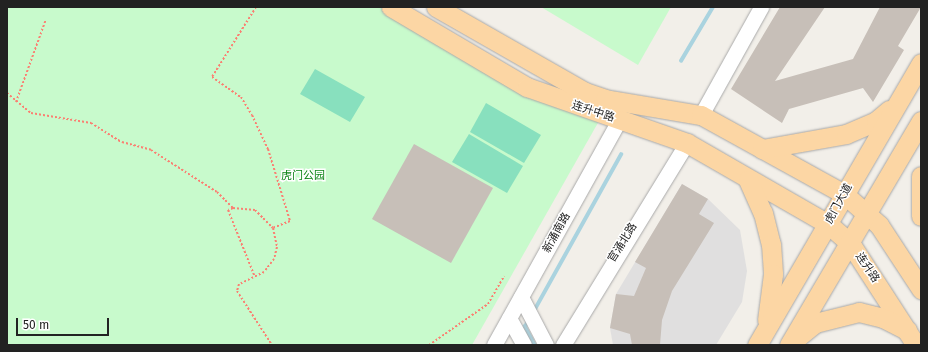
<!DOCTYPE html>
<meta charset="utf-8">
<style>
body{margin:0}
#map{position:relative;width:928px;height:352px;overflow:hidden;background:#f2efe9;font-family:"Fira Sans","Noto Sans SC",sans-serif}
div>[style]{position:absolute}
.residential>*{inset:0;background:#e0dfdf}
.park>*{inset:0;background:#c8facc}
.pitch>*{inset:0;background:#88e0be}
.stream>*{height:3.5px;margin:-1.75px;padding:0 1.75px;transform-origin:1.75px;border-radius:1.75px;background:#aad3df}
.building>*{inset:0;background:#c7bfb8}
.path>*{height:2px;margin-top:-1px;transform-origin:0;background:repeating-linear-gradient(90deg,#fa8072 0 2px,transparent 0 4px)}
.roads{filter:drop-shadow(0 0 1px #a9a9a9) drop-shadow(0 0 1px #a9a9a9)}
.minor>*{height:15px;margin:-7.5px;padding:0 7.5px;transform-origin:7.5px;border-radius:7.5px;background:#fff}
.major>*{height:19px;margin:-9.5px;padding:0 9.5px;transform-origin:9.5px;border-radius:9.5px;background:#fcd6a4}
span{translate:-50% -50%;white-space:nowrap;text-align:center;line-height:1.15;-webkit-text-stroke:3px #fff;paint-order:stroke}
.street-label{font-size:11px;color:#222}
.park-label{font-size:11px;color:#0c8416}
.frame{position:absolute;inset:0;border:8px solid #222;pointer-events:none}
.scale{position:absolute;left:16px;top:318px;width:93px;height:18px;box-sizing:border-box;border:2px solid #222;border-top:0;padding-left:5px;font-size:12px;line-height:14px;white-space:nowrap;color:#222;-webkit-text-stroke:3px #fff;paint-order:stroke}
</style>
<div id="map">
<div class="residential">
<div style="clip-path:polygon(682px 184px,708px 199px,740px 230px,747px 271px,742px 302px,716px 345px,613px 345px,610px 328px,616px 294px)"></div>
</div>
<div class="park">
<div style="clip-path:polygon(7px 7px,402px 7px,599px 121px,472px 345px,7px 345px)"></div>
<div style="clip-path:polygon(541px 7px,671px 7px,638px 65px)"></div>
</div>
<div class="pitch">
<div style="clip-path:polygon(315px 69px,365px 97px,350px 122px,300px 94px)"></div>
<div style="clip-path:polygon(486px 103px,541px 135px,524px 163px,470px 132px)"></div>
<div style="clip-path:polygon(469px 134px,523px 166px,507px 193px,452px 162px)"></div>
</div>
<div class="stream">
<div style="left:681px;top:61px;width:63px;rotate:-59.3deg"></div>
<div style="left:534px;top:311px;width:179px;rotate:-60.9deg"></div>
<div style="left:525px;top:326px;width:21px;rotate:62deg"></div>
<div style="left:522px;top:332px;width:14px;rotate:-60deg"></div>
</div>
<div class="building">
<div style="clip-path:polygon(780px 7px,825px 7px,775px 81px,853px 59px,880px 7px,921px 7px,898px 46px,904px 50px,873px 102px,863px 88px,789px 109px,782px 123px,731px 89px)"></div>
<div style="clip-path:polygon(414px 144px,493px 188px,451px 263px,372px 219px)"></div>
<div style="clip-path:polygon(682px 184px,708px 199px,699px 214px,714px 223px,672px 291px,662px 320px,660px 345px,632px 345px,630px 334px,610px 328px,616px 294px,634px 296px,646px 268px,635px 262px)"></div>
</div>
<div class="path">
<div style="left:256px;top:7px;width:83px;rotate:122.2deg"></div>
<div style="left:212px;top:77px;width:35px;rotate:35deg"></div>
<div style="left:241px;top:97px;width:21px;rotate:59deg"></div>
<div style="left:252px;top:115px;width:38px;rotate:65deg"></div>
<div style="left:268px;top:149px;width:75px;rotate:73deg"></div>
<div style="left:290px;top:221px;width:18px;rotate:158deg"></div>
<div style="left:273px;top:228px;width:19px;rotate:78deg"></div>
<div style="left:277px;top:247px;width:12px;rotate:104deg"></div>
<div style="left:274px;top:259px;width:16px;rotate:128deg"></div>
<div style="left:264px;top:272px;width:28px;rotate:154deg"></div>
<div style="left:239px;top:284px;width:7px;rotate:106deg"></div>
<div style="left:237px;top:291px;width:64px;rotate:57.1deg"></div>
<div style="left:7px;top:93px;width:31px;rotate:40deg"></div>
<div style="left:31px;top:113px;width:61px;rotate:9.5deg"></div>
<div style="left:91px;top:123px;width:36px;rotate:32deg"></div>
<div style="left:122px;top:142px;width:30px;rotate:15deg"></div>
<div style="left:151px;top:150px;width:78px;rotate:32.5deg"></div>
<div style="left:217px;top:192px;width:23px;rotate:45deg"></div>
<div style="left:233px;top:208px;width:22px;rotate:5deg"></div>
<div style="left:255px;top:210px;width:25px;rotate:45deg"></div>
<div style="left:16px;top:102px;width:88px;rotate:-70.1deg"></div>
<div style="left:233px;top:208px;width:5px;rotate:158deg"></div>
<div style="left:228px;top:210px;width:72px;rotate:68.1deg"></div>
<div style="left:429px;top:345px;width:72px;rotate:-34.8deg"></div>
<div style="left:488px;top:304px;width:32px;rotate:-60deg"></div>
</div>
<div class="roads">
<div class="minor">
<div style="left:701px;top:115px;width:124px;rotate:-60.9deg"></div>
<div style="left:521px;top:297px;width:54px;rotate:62.5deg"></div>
<div style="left:509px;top:318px;width:31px;rotate:61deg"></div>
<div style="left:494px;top:345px;width:257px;rotate:-60.9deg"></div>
<div style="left:563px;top:345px;width:237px;rotate:-58.5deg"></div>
</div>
<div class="major">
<div style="left:391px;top:7px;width:158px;rotate:30.5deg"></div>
<div style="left:527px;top:87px;width:170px;rotate:19.3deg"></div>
<div style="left:687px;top:143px;width:163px;rotate:29.9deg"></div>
<div style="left:828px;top:224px;width:29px;rotate:41deg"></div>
<div style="left:850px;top:243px;width:121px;rotate:57.1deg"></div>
<div style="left:436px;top:7px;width:172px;rotate:29.7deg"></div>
<div style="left:585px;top:92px;width:21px;rotate:19deg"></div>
<div style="left:605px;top:99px;width:97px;rotate:9.5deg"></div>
<div style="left:701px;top:115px;width:163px;rotate:28.9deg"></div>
<div style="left:844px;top:194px;width:47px;rotate:41.5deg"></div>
<div style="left:879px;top:225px;width:77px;rotate:56.7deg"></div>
<div style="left:762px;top:149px;width:85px;rotate:-10.1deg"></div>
<div style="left:846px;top:134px;width:33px;rotate:-23deg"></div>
<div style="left:876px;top:121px;width:17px;rotate:-40deg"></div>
<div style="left:921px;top:176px;width:40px;rotate:90deg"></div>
<div style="left:748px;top:180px;width:36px;rotate:66deg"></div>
<div style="left:763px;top:213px;width:32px;rotate:76deg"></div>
<div style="left:771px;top:244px;width:30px;rotate:86deg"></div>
<div style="left:773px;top:274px;width:46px;rotate:97.4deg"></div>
<div style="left:799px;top:336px;width:21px;rotate:-39deg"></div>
<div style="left:815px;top:323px;width:45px;rotate:-14deg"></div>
<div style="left:859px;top:312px;width:25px;rotate:14deg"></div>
<div style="left:883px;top:318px;width:27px;rotate:27deg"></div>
<div style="left:757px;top:345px;width:326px;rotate:-59.8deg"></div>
<div style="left:789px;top:345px;width:260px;rotate:-59.5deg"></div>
</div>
</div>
<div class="street-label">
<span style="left:593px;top:112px;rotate:18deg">连升中路</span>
<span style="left:839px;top:204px;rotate:-61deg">虎门大道</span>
<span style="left:557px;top:233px;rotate:-61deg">新涌南路</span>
<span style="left:623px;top:243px;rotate:-58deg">官涌北路</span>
<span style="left:867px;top:268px;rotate:56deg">连升路</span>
</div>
<div class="park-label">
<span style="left:303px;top:176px">虎门公园</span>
</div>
<div class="frame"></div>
<div class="scale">50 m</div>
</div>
